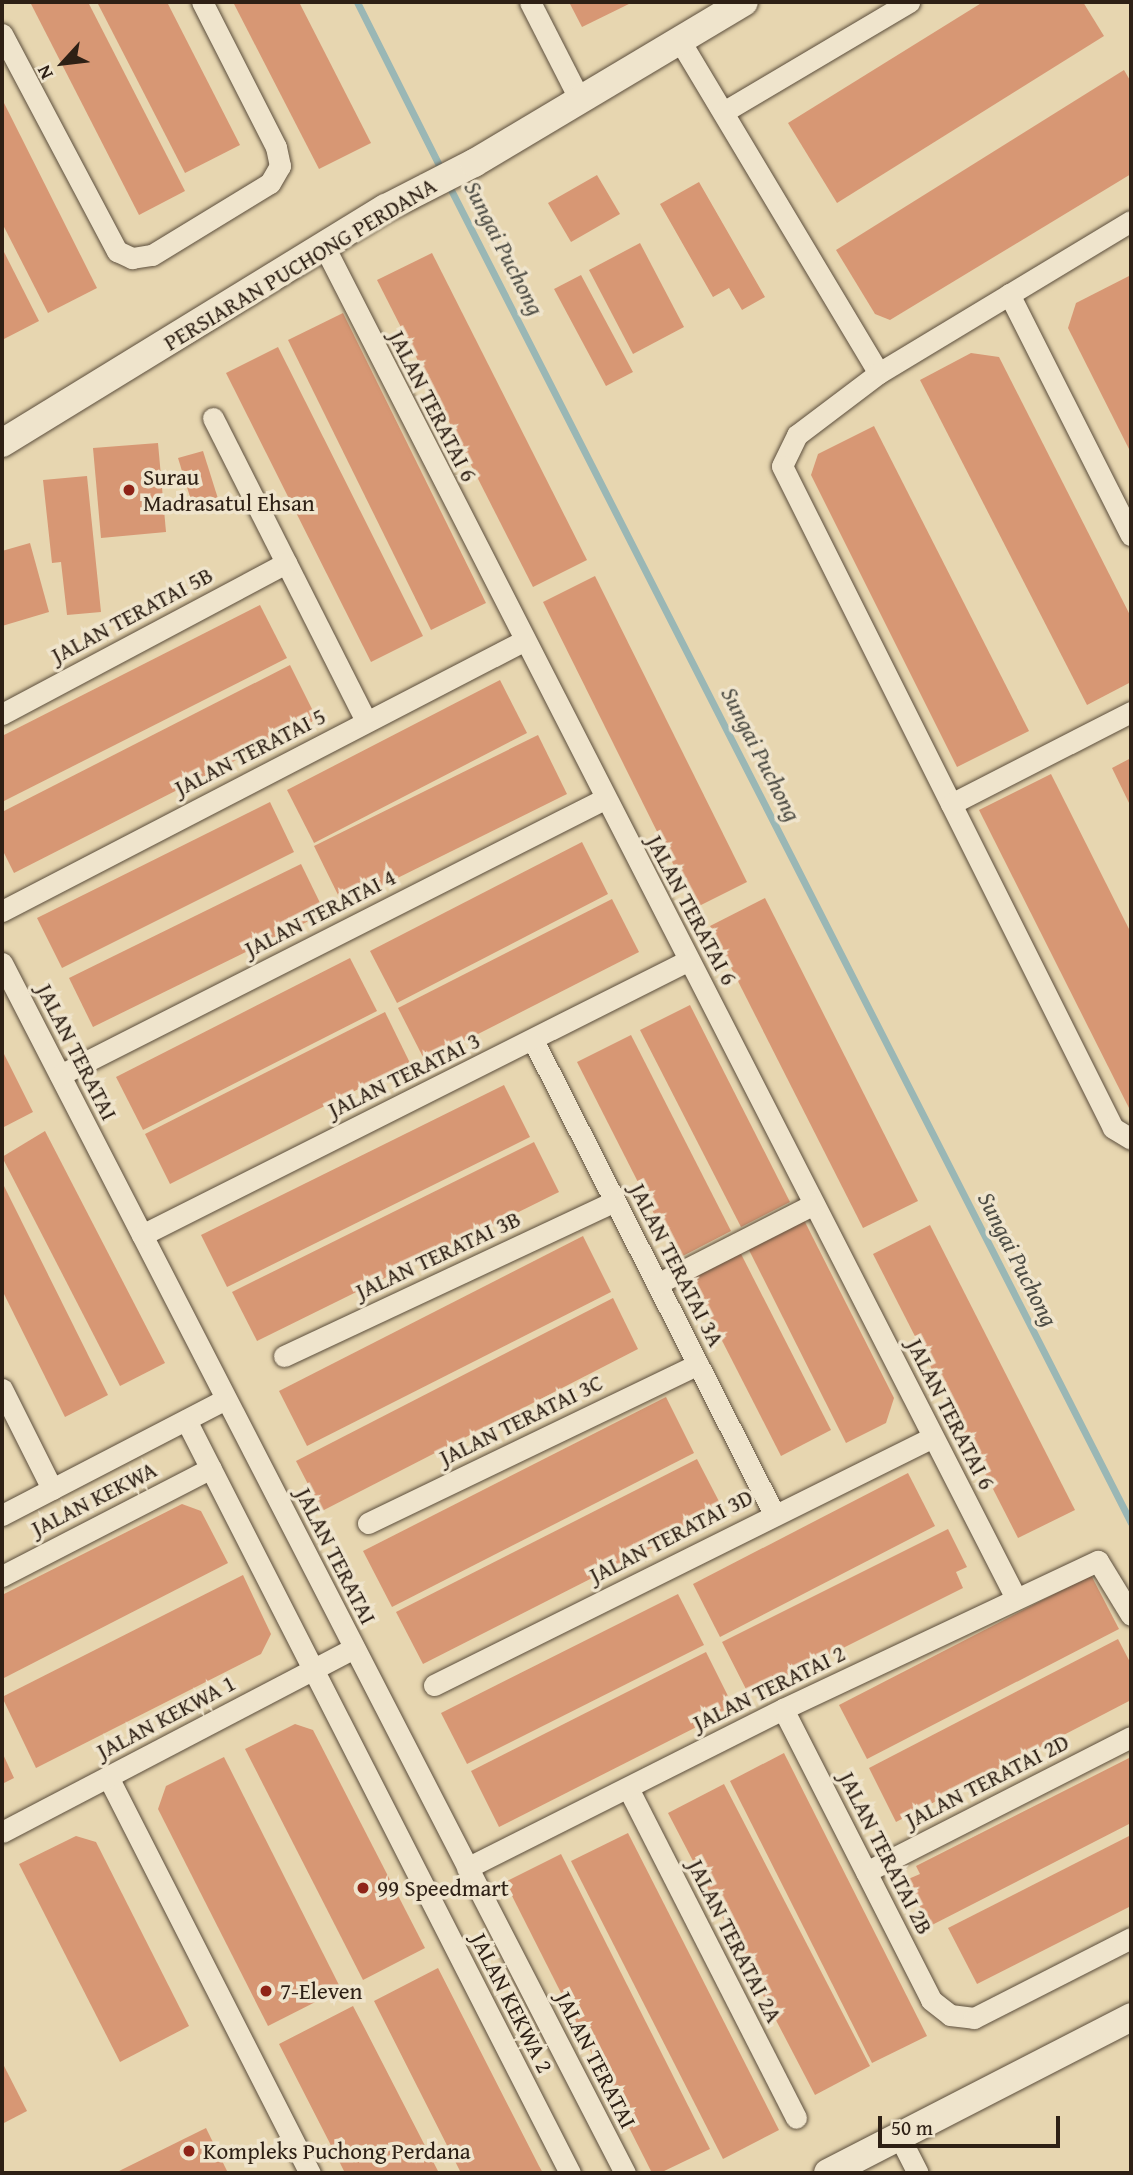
<!DOCTYPE html>
<style>
body{margin:0}
#map{position:relative;width:1133px;height:2175px;overflow:hidden;background:#e7d6b0;font-family:"Gentium Book Plus",serif}
div>[style]{position:absolute}
.stream>*{height:7px;margin:-3.5px;padding:0 3.5px;transform-origin:3.5px;border-radius:3.5px;background:#9ab7b5}
.building>*{inset:0;background:#d79774}
.roads{filter:drop-shadow(0 0 2px #5c4e3c) drop-shadow(0 0 2px #5c4e3c)}
.street>*{height:21px;margin:-10.5px;padding:0 10.5px;transform-origin:10.5px;border-radius:10.5px;background:#efe4cc}
.secondary>*{height:28px;margin:-14px;padding:0 14px;transform-origin:14px;border-radius:14px;background:#efe4cc}
.dots>*{width:19px;height:19px;translate:-50% -50%;box-sizing:border-box;border:4px solid #efe4cc;border-radius:50%}
span{translate:-50% -50%;white-space:nowrap;text-align:center;line-height:1.15;-webkit-text-stroke:7px #efe4cc;paint-order:stroke}
.street-label{font-size:23px;color:#2e2015}
.poi-label{font-size:23px;color:#2e2015}
.left{translate:0 -50%;text-align:left}
.water-label{font-size:24px;color:#4e4d45;font-style:italic}
.frame{position:absolute;inset:0;border:4px solid #2e2015;pointer-events:none}
.north{position:absolute;left:28px;top:28px;width:70px;height:70px;-webkit-text-stroke:5px #efe4cc;paint-order:stroke;rotate:243deg;font-size:19px;font-weight:700;line-height:28px;text-align:center;color:#2e2015}
.north::after{content:'';display:block;margin:auto;width:24px;height:32px;background:#2e2015;clip-path:polygon(50% 0,100% 100%,50% 72%,0 100%)}
.scale{position:absolute;left:878px;top:2116px;width:182px;height:32px;box-sizing:border-box;border:4px solid #2e2015;border-top:0;padding-left:9px;font-size:21px;line-height:24px;white-space:nowrap;color:#2e2015;-webkit-text-stroke:5px #efe4cc;paint-order:stroke}
</style>
<div id="map">
<div class="stream">
<div style="left:357px;top:2px;width:191px;rotate:63.3deg"></div>
<div style="left:448px;top:184px;width:1503px;rotate:62.97deg"></div>
</div>
<div class="building">
<div style="clip-path:polygon(30px 2px,88px 2px,185px 191px,139px 215px)"></div>
<div style="clip-path:polygon(97px 2px,167px 2px,240px 145px,185px 173px)"></div>
<div style="clip-path:polygon(233px 2px,299px 2px,371px 143px,319px 169px)"></div>
<div style="clip-path:polygon(569px 2px,633px 2px,582px 27px)"></div>
<div style="clip-path:polygon(983px 2px,1083px 2px,1104px 36px,837px 203px,788px 123px)"></div>
<div style="clip-path:polygon(1124px 70px,1131px 82px,1131px 174px,890px 320px,875px 314px,836px 250px)"></div>
<div style="clip-path:polygon(2px 99px,97px 288px,48px 313px,2px 223px)"></div>
<div style="clip-path:polygon(597px 175px,620px 214px,571px 242px,548px 203px)"></div>
<div style="clip-path:polygon(699px 182px,765px 297px,742px 310px,729px 288px,713px 297px,660px 204px)"></div>
<div style="clip-path:polygon(640px 243px,684px 327px,633px 354px,589px 270px)"></div>
<div style="clip-path:polygon(2px 248px,39px 321px,2px 340px)"></div>
<div style="clip-path:polygon(432px 253px,587px 560px,533px 587px,377px 280px)"></div>
<div style="clip-path:polygon(581px 275px,633px 372px,606px 386px,554px 289px)"></div>
<div style="clip-path:polygon(1131px 275px,1131px 453px,1068px 328px,1076px 303px)"></div>
<div style="clip-path:polygon(343px 313px,486px 603px,431px 630px,288px 340px)"></div>
<div style="clip-path:polygon(278px 347px,423px 636px,371px 662px,226px 373px)"></div>
<div style="clip-path:polygon(971px 353px,999px 357px,1131px 617px,1131px 682px,1087px 705px,920px 380px)"></div>
<div style="clip-path:polygon(874px 426px,1029px 731px,957px 767px,811px 475px,818px 454px)"></div>
<div style="clip-path:polygon(158px 443px,166px 532px,101px 538px,93px 448px)"></div>
<div style="clip-path:polygon(203px 451px,220px 505px,195px 513px,178px 458px)"></div>
<div style="clip-path:polygon(87px 476px,101px 612px,67px 615px,61px 562px,52px 563px,43px 480px)"></div>
<div style="clip-path:polygon(30px 543px,49px 612px,2px 626px,2px 551px)"></div>
<div style="clip-path:polygon(595px 576px,747px 882px,695px 908px,543px 602px)"></div>
<div style="clip-path:polygon(260px 605px,287px 658px,2px 802px,2px 736px)"></div>
<div style="clip-path:polygon(290px 665px,317px 719px,14px 873px,2px 849px,2px 812px)"></div>
<div style="clip-path:polygon(500px 680px,527px 733px,314px 843px,287px 790px)"></div>
<div style="clip-path:polygon(538px 735px,567px 794px,343px 905px,314px 846px)"></div>
<div style="clip-path:polygon(1131px 758px,1131px 807px,1112px 768px)"></div>
<div style="clip-path:polygon(1051px 774px,1131px 933px,1131px 1112px,979px 810px)"></div>
<div style="clip-path:polygon(270px 802px,294px 852px,62px 968px,37px 918px)"></div>
<div style="clip-path:polygon(582px 842px,608px 894px,397px 1003px,370px 951px)"></div>
<div style="clip-path:polygon(301px 864px,325px 913px,93px 1027px,69px 978px)"></div>
<div style="clip-path:polygon(765px 898px,918px 1201px,863px 1228px,710px 926px)"></div>
<div style="clip-path:polygon(612px 899px,639px 952px,425px 1061px,398px 1008px)"></div>
<div style="clip-path:polygon(350px 958px,377px 1011px,143px 1130px,116px 1077px)"></div>
<div style="clip-path:polygon(690px 1005px,790px 1202px,741px 1227px,640px 1030px)"></div>
<div style="clip-path:polygon(385px 1012px,410px 1063px,170px 1184px,145px 1134px)"></div>
<div style="clip-path:polygon(631px 1035px,731px 1231px,677px 1259px,577px 1062px)"></div>
<div style="clip-path:polygon(2px 1050px,33px 1112px,2px 1128px)"></div>
<div style="clip-path:polygon(504px 1085px,530px 1137px,227px 1287px,201px 1235px)"></div>
<div style="clip-path:polygon(45px 1131px,165px 1363px,120px 1386px,2px 1157px)"></div>
<div style="clip-path:polygon(534px 1142px,559px 1192px,257px 1341px,232px 1292px)"></div>
<div style="clip-path:polygon(2px 1182px,108px 1395px,65px 1417px,2px 1290px)"></div>
<div style="clip-path:polygon(804px 1220px,894px 1398px,886px 1423px,846px 1443px,748px 1248px)"></div>
<div style="clip-path:polygon(930px 1225px,1075px 1510px,1018px 1538px,873px 1254px)"></div>
<div style="clip-path:polygon(583px 1236px,611px 1292px,307px 1446px,279px 1391px)"></div>
<div style="clip-path:polygon(740px 1252px,831px 1430px,781px 1456px,690px 1278px)"></div>
<div style="clip-path:polygon(613px 1298px,638px 1349px,322px 1511px,296px 1461px)"></div>
<div style="clip-path:polygon(666px 1397px,694px 1453px,392px 1607px,363px 1551px)"></div>
<div style="clip-path:polygon(697px 1459px,724px 1511px,423px 1664px,396px 1612px)"></div>
<div style="clip-path:polygon(908px 1473px,935px 1526px,720px 1637px,693px 1584px)"></div>
<div style="clip-path:polygon(182px 1504px,201px 1511px,228px 1563px,2px 1679px,2px 1595px)"></div>
<div style="clip-path:polygon(948px 1529px,967px 1567px,956px 1572px,963px 1588px,749px 1695px,722px 1642px)"></div>
<div style="clip-path:polygon(243px 1575px,271px 1634px,261px 1654px,36px 1768px,2px 1697px)"></div>
<div style="clip-path:polygon(1091px 1575px,1119px 1629px,867px 1759px,839px 1705px)"></div>
<div style="clip-path:polygon(678px 1594px,704px 1645px,467px 1764px,441px 1713px)"></div>
<div style="clip-path:polygon(1118px 1639px,1131px 1664px,1131px 1700px,896px 1822px,869px 1768px)"></div>
<div style="clip-path:polygon(706px 1652px,734px 1708px,499px 1827px,471px 1771px)"></div>
<div style="clip-path:polygon(295px 1724px,313px 1730px,425px 1948px,363px 1980px,245px 1749px)"></div>
<div style="clip-path:polygon(2px 1752px,14px 1778px,2px 1784px)"></div>
<div style="clip-path:polygon(784px 1753px,927px 2036px,872px 2063px,730px 1781px)"></div>
<div style="clip-path:polygon(224px 1757px,341px 1989px,268px 2026px,158px 1809px,166px 1786px)"></div>
<div style="clip-path:polygon(1131px 1757px,1131px 1823px,930px 1926px,906px 1880px,920px 1874px,916px 1866px)"></div>
<div style="clip-path:polygon(724px 1784px,870px 2066px,815px 2095px,668px 1813px)"></div>
<div style="clip-path:polygon(628px 1833px,779px 2130px,723px 2159px,571px 1861px)"></div>
<div style="clip-path:polygon(1131px 1835px,1131px 1906px,977px 1984px,948px 1928px)"></div>
<div style="clip-path:polygon(76px 1836px,96px 1842px,189px 2026px,120px 2062px,19px 1864px)"></div>
<div style="clip-path:polygon(561px 1854px,710px 2149px,660px 2173px,652px 2173px,505px 1882px)"></div>
<div style="clip-path:polygon(438px 1968px,539px 2166px,543px 2173px,461px 2173px,374px 2001px)"></div>
<div style="clip-path:polygon(353px 2006px,364px 2027px,439px 2173px,345px 2173px,340px 2163px,279px 2044px)"></div>
<div style="clip-path:polygon(2px 2062px,27px 2111px,2px 2124px)"></div>
<div style="clip-path:polygon(206px 2128px,228px 2173px,115px 2173px)"></div>
</div>
<div class="roads">
<div class="street">
<div style="left:530px;top:2px;width:110px;rotate:63deg"></div>
<div style="left:2px;top:34px;width:246px;rotate:62.1deg"></div>
<div style="left:117px;top:251px;width:17px;rotate:25deg"></div>
<div style="left:132px;top:258px;width:20px;rotate:-9deg"></div>
<div style="left:152px;top:255px;width:138px;rotate:-31.4deg"></div>
<div style="left:270px;top:183px;width:20px;rotate:-60deg"></div>
<div style="left:280px;top:166px;width:19px;rotate:-102deg"></div>
<div style="left:276px;top:147px;width:163px;rotate:-117deg"></div>
<div style="left:680px;top:41px;width:387px;rotate:59.1deg"></div>
<div style="left:725px;top:111px;width:214px;rotate:-30.6deg"></div>
<div style="left:1131px;top:221px;width:294px;rotate:148.9deg"></div>
<div style="left:879px;top:373px;width:103px;rotate:142.9deg"></div>
<div style="left:797px;top:435px;width:34px;rotate:116deg"></div>
<div style="left:782px;top:466px;width:740px;rotate:63.43deg"></div>
<div style="left:1113px;top:1128px;width:21px;rotate:31deg"></div>
<div style="left:324px;top:246px;width:1519px;rotate:62.9deg"></div>
<div style="left:1009px;top:294px;width:270px;rotate:63.2deg"></div>
<div style="left:213px;top:418px;width:339px;rotate:63.2deg"></div>
<div style="left:2px;top:714px;width:322px;rotate:-28deg"></div>
<div style="left:951px;top:804px;width:202px;rotate:-27.1deg"></div>
<div style="left:2px;top:911px;width:587px;rotate:-27.39deg"></div>
<div style="left:2px;top:963px;width:1361px;rotate:62.76deg"></div>
<div style="left:533px;top:1040px;width:532px;rotate:63.05deg"></div>
<div style="left:60px;top:1075px;width:610px;rotate:-26.9deg"></div>
<div style="left:142px;top:1235px;width:612px;rotate:-26.69deg"></div>
<div style="left:657px;top:1284px;width:176px;rotate:-27deg"></div>
<div style="left:284px;top:1356px;width:365px;rotate:-25.1deg"></div>
<div style="left:2px;top:1389px;width:112px;rotate:63.4deg"></div>
<div style="left:186px;top:1420px;width:845px;rotate:62.98deg"></div>
<div style="left:2px;top:1515px;width:252px;rotate:-27.4deg"></div>
<div style="left:368px;top:1523px;width:366px;rotate:-25.7deg"></div>
<div style="left:2px;top:1576px;width:235px;rotate:-27.3deg"></div>
<div style="left:434px;top:1685px;width:557px;rotate:-26.43deg"></div>
<div style="left:783px;top:1709px;width:326px;rotate:63deg"></div>
<div style="left:931px;top:2000px;width:24px;rotate:38deg"></div>
<div style="left:950px;top:2015px;width:24px;rotate:7deg"></div>
<div style="left:974px;top:2018px;width:176px;rotate:-27deg"></div>
<div style="left:108px;top:1777px;width:445px;rotate:63deg"></div>
<div style="left:628px;top:1788px;width:370px;rotate:63deg"></div>
<div style="left:2px;top:1832px;width:397px;rotate:-27.6deg"></div>
<div style="left:467px;top:1868px;width:354px;rotate:-26.7deg"></div>
<div style="left:783px;top:1709px;width:348px;rotate:-25.2deg"></div>
<div style="left:1098px;top:1561px;width:63px;rotate:58.6deg"></div>
<div style="left:866px;top:1872px;width:297px;rotate:-27deg"></div>
<div style="left:900px;top:2138px;width:39px;rotate:63deg"></div>
</div>
<div class="secondary">
<div style="left:2px;top:443px;width:450px;rotate:-31.5deg"></div>
<div style="left:386px;top:208px;width:99px;rotate:-27.1deg"></div>
<div style="left:474px;top:163px;width:314px;rotate:-30.8deg"></div>
<div style="left:828px;top:2173px;width:341px;rotate:-27.2deg"></div>
</div>
</div>
<div class="dots">
<div style="left:129px;top:490px;background:#8f2418"></div>
<div style="left:363px;top:1888px;background:#8f2418"></div>
<div style="left:266px;top:1991px;background:#8f2418"></div>
<div style="left:189px;top:2151px;background:#8f2418"></div>
</div>
<div class="street-label">
<span style="left:300px;top:264px;rotate:-31deg">PERSIARAN PUCHONG PERDANA</span>
<span style="left:433px;top:406px;rotate:63deg">JALAN TERATAI 6</span>
<span style="left:132px;top:615px;rotate:-28deg">JALAN TERATAI 5B</span>
<span style="left:250px;top:752px;rotate:-27deg">JALAN TERATAI 5</span>
<span style="left:692px;top:910px;rotate:62deg">JALAN TERATAI 6</span>
<span style="left:320px;top:913px;rotate:-27deg">JALAN TERATAI 4</span>
<span style="left:77px;top:1052px;rotate:63deg">JALAN TERATAI</span>
<span style="left:404px;top:1075px;rotate:-26deg">JALAN TERATAI 3</span>
<span style="left:438px;top:1255px;rotate:-25deg">JALAN TERATAI 3B</span>
<span style="left:677px;top:1265px;rotate:63deg">JALAN TERATAI 3A</span>
<span style="left:951px;top:1414px;rotate:63deg">JALAN TERATAI 6</span>
<span style="left:521px;top:1420px;rotate:-26deg">JALAN TERATAI 3C</span>
<span style="left:94px;top:1499px;rotate:-27deg">JALAN KEKWA</span>
<span style="left:671px;top:1536px;rotate:-27deg">JALAN TERATAI 3D</span>
<span style="left:336px;top:1556px;rotate:63deg">JALAN TERATAI</span>
<span style="left:769px;top:1688px;rotate:-26deg">JALAN TERATAI 2</span>
<span style="left:166px;top:1717px;rotate:-28deg">JALAN KEKWA 1</span>
<span style="left:987px;top:1781px;rotate:-27deg">JALAN TERATAI 2D</span>
<span style="left:886px;top:1853px;rotate:63deg">JALAN TERATAI 2B</span>
<span style="left:735px;top:1941px;rotate:63deg">JALAN TERATAI 2A</span>
<span style="left:512px;top:2003px;rotate:63deg">JALAN KEKWA 2</span>
<span style="left:596px;top:2060px;rotate:63deg">JALAN TERATAI</span>
</div>
<div class="poi-label">
<span class="left" style="left:143px;top:490px">Surau<br>Madrasatul Ehsan</span>
<span class="left" style="left:377px;top:1888px">99 Speedmart</span>
<span class="left" style="left:280px;top:1991px">7-Eleven</span>
<span class="left" style="left:203px;top:2151px">Kompleks Puchong Perdana</span>
</div>
<div class="water-label">
<span style="left:504px;top:248px;rotate:63deg">Sungai Puchong</span>
<span style="left:761px;top:754px;rotate:63deg">Sungai Puchong</span>
<span style="left:1018px;top:1259px;rotate:63deg">Sungai Puchong</span>
</div>
<div class="frame"></div>
<div class="north">N</div>
<div class="scale">50 m</div>
</div>
